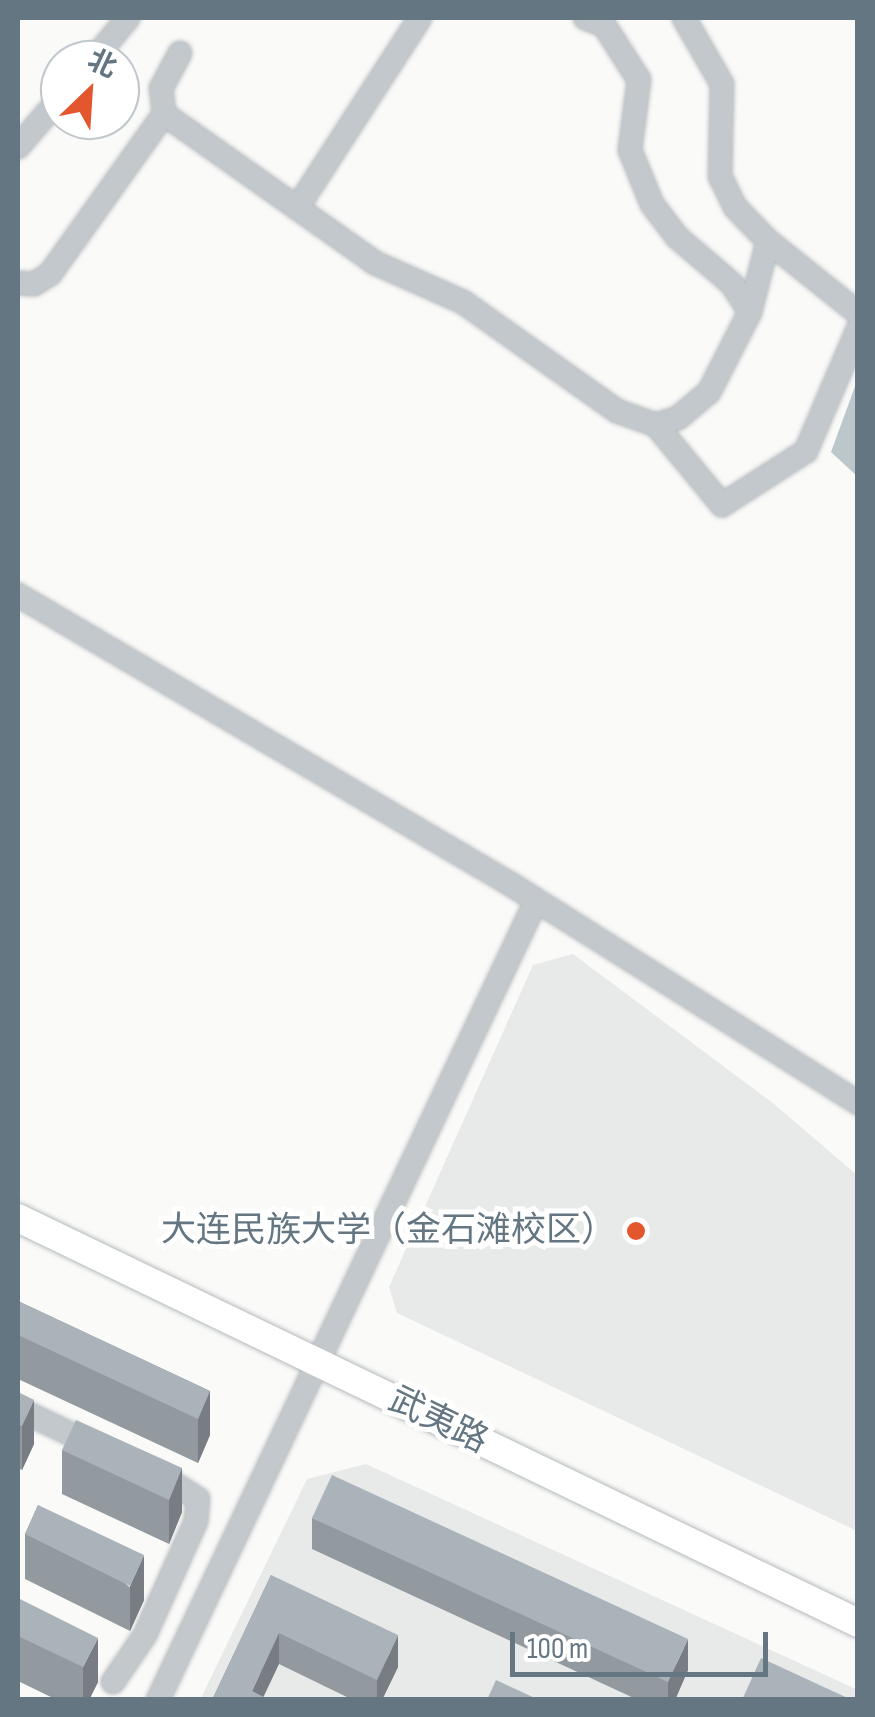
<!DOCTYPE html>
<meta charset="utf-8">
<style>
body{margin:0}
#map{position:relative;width:875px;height:1717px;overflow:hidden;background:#fafaf8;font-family:"Sofia Sans Condensed","Noto Sans SC",sans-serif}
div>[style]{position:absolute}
.built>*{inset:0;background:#e8e9e9}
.water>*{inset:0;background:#bbc7cb}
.roads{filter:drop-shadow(0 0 2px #b5babe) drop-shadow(0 0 2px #b5babe)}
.minor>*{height:22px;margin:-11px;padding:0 11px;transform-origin:11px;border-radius:11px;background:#c3c8cc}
.major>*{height:28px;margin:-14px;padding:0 14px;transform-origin:14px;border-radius:14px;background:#fff}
.wall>*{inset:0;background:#929a9f}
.shaded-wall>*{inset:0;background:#777d82}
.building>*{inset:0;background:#aab3b9}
.dots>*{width:28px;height:28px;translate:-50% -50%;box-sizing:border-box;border:5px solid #fff;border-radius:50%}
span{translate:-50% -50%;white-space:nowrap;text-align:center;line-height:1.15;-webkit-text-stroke:10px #fff;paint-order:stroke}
.poi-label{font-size:35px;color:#657683}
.right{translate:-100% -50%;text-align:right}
.street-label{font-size:35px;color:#657683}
.frame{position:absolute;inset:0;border:20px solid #657683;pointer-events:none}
.north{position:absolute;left:40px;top:40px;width:100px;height:100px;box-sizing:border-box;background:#fff;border:2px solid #c1c8cd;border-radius:50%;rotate:25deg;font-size:28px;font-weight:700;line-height:40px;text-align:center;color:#657683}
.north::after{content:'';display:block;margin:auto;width:35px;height:45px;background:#e4572e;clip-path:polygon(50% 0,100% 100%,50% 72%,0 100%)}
.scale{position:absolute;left:510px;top:1632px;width:258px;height:45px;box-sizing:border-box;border:5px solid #657683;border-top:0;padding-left:12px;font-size:30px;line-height:35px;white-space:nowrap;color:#657683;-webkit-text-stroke:8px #fff;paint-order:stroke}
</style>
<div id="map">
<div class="built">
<div style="clip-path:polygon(573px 954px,774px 1104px,857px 1175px,857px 1531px,397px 1313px,389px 1287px,533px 965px)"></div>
<div style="clip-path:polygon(366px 1464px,858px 1690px,857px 1700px,200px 1700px,307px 1479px)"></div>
</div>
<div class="water">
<div style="clip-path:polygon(857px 381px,857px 476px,831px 452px)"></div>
</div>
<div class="roads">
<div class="minor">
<div style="left:684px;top:18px;width:76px;rotate:60.1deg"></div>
<div style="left:722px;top:84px;width:92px;rotate:91.2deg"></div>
<div style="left:720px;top:176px;width:34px;rotate:64deg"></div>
<div style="left:735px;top:207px;width:47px;rotate:45.9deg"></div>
<div style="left:180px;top:53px;width:40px;rotate:118deg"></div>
<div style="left:161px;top:88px;width:26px;rotate:83deg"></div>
<div style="left:164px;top:114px;width:258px;rotate:35.2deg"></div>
<div style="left:375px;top:263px;width:96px;rotate:23.9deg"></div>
<div style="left:463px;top:302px;width:189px;rotate:35.3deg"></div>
<div style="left:617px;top:411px;width:41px;rotate:19.7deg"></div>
<div style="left:656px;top:425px;width:23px;rotate:-18deg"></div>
<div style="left:678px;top:418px;width:40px;rotate:-40deg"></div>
<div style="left:709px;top:392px;width:90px;rotate:-62.9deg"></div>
<div style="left:750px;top:312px;width:33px;rotate:-123deg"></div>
<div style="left:732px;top:284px;width:72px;rotate:-139.5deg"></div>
<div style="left:677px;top:237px;width:41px;rotate:-127.1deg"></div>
<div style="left:652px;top:204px;width:58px;rotate:-112.2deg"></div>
<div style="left:630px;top:150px;width:71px;rotate:-82.7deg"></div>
<div style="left:639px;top:80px;width:65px;rotate:-122.5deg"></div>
<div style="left:604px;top:25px;width:20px;rotate:-160deg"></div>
<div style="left:93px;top:60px;width:55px;rotate:-50.2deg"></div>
<div style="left:18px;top:147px;width:65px;rotate:-49.4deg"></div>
<div style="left:297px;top:208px;width:226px;rotate:-57.1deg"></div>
<div style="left:18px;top:283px;width:16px;rotate:4deg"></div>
<div style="left:34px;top:284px;width:19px;rotate:-32deg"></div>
<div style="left:50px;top:274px;width:196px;rotate:-54.5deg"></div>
<div style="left:750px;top:312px;width:73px;rotate:-75.8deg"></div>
<div style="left:768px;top:241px;width:115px;rotate:38.7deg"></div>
<div style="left:656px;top:425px;width:104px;rotate:50.5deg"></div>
<div style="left:722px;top:505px;width:100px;rotate:-32.7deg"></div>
<div style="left:806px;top:451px;width:133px;rotate:-66.9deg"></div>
<div style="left:18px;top:595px;width:573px;rotate:30.41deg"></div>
<div style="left:512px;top:885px;width:409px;rotate:32.2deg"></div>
<div style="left:18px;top:1409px;width:86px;rotate:25.4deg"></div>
<div style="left:113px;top:1682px;width:57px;rotate:-55.8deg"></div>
<div style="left:145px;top:1635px;width:125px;rotate:-65.9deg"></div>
<div style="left:196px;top:1521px;width:22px;rotate:-85deg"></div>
<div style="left:198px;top:1499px;width:49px;rotate:-147.6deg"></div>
<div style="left:158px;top:1700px;width:884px;rotate:-64.68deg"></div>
</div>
<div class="major">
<div style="left:18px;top:1218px;width:933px;rotate:25.74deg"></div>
</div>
</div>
<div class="wall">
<div style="clip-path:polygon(18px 1301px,210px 1391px,210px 1435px,198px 1463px,18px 1379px)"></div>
<div style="clip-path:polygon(18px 1392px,34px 1444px,22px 1470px,18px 1468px)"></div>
<div style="clip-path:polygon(62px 1450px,182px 1468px,182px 1512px,169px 1544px,62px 1494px)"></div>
<div style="clip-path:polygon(38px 1505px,144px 1600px,130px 1631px,25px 1579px,25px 1534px)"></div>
<div style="clip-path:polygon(312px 1518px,688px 1670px,675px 1700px,638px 1700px,312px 1549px)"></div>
<div style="clip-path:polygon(271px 1575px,398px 1667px,382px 1700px,353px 1700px,279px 1664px,212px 1700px)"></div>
<div style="clip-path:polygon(18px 1598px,98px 1682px,89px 1700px,57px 1700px,18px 1681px)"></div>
</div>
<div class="shaded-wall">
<div style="clip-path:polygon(210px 1391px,210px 1435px,198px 1463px,198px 1419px)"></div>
<div style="clip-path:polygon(34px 1400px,34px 1444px,22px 1470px,22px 1426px)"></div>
<div style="clip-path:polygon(182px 1468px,182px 1512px,169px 1544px,169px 1500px)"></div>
<div style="clip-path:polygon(144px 1555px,144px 1600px,130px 1631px,130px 1586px)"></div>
<div style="clip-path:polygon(279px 1633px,279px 1664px,262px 1700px,252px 1691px)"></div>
<div style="clip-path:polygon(398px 1635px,398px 1667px,382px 1700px,377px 1700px,377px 1680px)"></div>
<div style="clip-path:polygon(98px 1638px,98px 1682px,89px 1700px,83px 1700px,83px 1667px)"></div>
<div style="clip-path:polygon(688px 1639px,688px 1670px,675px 1700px,668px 1700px,668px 1682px)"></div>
</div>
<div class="building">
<div style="clip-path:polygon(18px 1301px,210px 1391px,198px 1419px,18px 1335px)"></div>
<div style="clip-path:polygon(18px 1392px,34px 1400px,22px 1426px,18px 1424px)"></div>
<div style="clip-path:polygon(76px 1420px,182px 1468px,169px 1500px,62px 1450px)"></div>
<div style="clip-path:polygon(332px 1475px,688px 1639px,668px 1682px,312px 1518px)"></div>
<div style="clip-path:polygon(38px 1505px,144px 1555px,130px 1586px,25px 1534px)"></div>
<div style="clip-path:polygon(271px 1575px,398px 1635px,377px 1680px,279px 1633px,252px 1691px,270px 1700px,212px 1700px)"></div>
<div style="clip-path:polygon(18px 1598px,98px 1638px,83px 1667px,18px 1636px)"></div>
<div style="clip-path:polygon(761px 1658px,852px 1700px,742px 1700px)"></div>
<div style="clip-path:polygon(496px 1680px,539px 1700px,487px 1700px)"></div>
</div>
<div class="dots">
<div style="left:636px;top:1231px;background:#e4572e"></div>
</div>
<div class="poi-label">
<span class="right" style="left:616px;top:1231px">大连民族大学（金石滩校区）</span>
</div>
<div class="street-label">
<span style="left:438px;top:1421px;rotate:26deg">武夷路</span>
</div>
<div class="frame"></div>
<div class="north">北</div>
<div class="scale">100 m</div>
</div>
